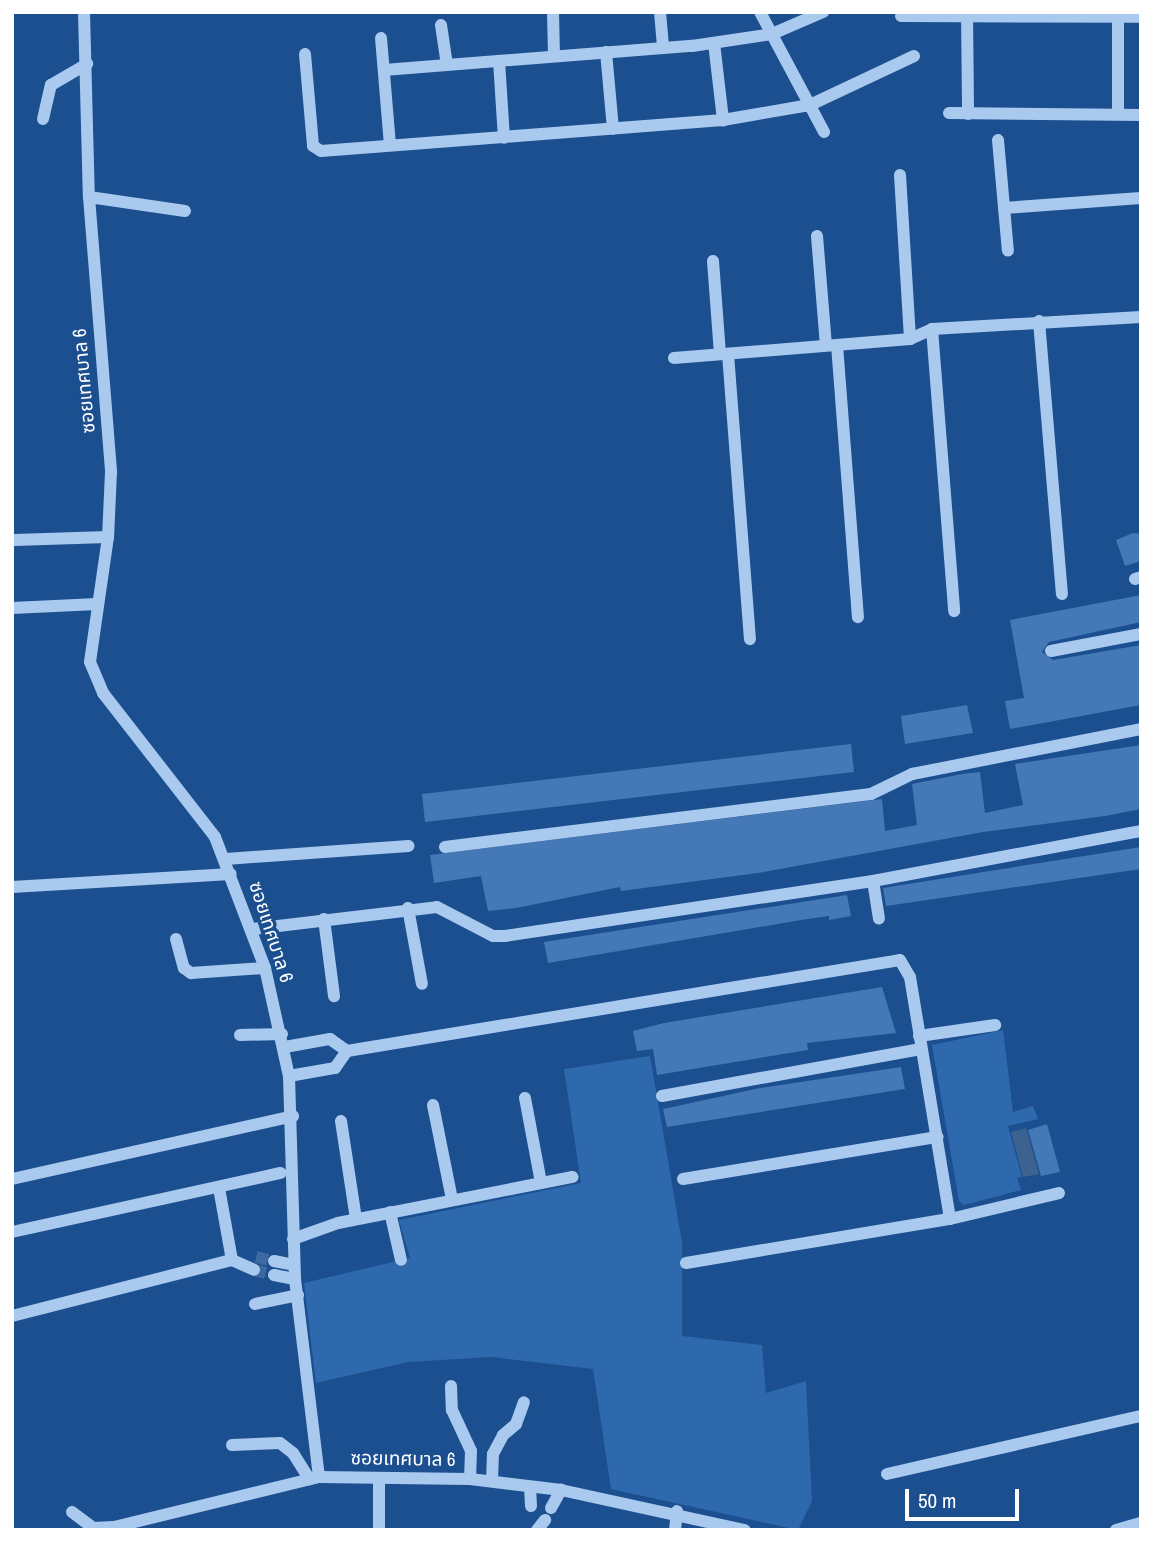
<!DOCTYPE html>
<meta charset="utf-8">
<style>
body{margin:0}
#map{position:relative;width:1153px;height:1542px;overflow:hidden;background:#1b4f8f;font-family:"Archivo Narrow","Noto Sans Thai",sans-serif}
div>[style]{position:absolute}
.green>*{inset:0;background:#2e69ad}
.water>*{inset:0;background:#3c6290}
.building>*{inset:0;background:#4478b7}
.minor-tunnel>*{height:12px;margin-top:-6px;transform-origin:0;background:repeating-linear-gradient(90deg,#3d69a0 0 12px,transparent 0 18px)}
.minor>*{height:12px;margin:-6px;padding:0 6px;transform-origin:6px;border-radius:6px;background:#a9c9ee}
span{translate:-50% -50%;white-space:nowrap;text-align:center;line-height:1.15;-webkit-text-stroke:7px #1b4f8f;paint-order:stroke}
.street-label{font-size:19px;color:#fff}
.frame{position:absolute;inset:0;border:14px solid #fff;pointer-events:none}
.scale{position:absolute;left:905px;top:1489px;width:114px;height:32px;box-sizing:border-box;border:4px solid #fff;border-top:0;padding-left:9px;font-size:21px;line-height:24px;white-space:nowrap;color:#fff;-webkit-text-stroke:5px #1b4f8f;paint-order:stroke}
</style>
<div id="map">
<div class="green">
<div style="clip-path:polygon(1003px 1030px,1013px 1112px,1033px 1106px,1038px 1119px,1008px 1126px,1022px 1177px,1017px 1178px,1021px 1190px,964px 1205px,959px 1201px,932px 1045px)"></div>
<div style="clip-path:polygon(650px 1056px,682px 1242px,682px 1336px,762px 1345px,766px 1393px,806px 1381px,812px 1501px,798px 1530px,611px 1489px,593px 1369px,492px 1357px,408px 1362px,316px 1383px,304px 1283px,410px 1258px,399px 1220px,581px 1183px,564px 1069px)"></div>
</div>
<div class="water">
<div style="clip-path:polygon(1026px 1128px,1039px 1174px,1023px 1177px,1011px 1132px)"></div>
</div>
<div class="building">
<div style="clip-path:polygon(1133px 533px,1141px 534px,1141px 561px,1125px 566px,1116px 540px)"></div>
<div style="clip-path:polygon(1141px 595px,1141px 622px,1049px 642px,1042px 652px,1053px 660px,1141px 645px,1141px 705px,1010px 729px,1005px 701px,1024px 698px,1010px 620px)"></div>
<div style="clip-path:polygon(967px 705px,973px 733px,905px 744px,901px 716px)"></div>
<div style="clip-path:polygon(851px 744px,854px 772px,425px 822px,422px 794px)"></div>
<div style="clip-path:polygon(1141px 745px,1141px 809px,1105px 816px,983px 832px,758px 873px,621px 891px,620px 887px,516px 908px,488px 911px,481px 876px,434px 883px,430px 855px,882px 799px,885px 831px,917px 825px,912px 784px,962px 774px,980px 772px,985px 813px,1023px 805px,1015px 764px)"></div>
<div style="clip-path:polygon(1141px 847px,1141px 869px,886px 906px,883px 888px)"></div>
<div style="clip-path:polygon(847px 895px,851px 916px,829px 920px,829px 916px,801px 920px,548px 963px,544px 942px)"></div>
<div style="clip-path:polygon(882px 987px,896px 1033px,807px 1043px,808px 1050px,657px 1075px,653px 1049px,637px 1051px,633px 1031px,664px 1023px)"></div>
<div style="clip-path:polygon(901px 1067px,905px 1089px,667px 1127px,663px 1109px,760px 1088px)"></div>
<div style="clip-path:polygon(1047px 1124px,1060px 1172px,1041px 1176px,1028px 1130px)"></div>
</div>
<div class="minor-tunnel">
<div style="left:256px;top:1257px;width:18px;rotate:13deg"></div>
<div style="left:254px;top:1270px;width:21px;rotate:14deg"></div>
</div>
<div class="minor">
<div style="left:84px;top:12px;width:185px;rotate:88.5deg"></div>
<div style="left:89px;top:197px;width:276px;rotate:85.4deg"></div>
<div style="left:111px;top:472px;width:65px;rotate:92.6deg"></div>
<div style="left:108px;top:537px;width:126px;rotate:98.2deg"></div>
<div style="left:90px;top:662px;width:34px;rotate:67deg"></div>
<div style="left:103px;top:693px;width:182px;rotate:52.1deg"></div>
<div style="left:215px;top:837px;width:140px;rotate:69.1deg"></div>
<div style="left:265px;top:968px;width:111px;rotate:77.5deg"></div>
<div style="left:289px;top:1076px;width:203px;rotate:88.3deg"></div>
<div style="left:295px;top:1279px;width:199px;rotate:83.1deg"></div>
<div style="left:553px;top:12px;width:44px;rotate:88.7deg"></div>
<div style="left:660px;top:12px;width:36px;rotate:85deg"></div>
<div style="left:760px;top:12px;width:136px;rotate:61.9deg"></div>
<div style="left:967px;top:12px;width:102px;rotate:89.4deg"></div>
<div style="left:901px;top:16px;width:240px;rotate:0.2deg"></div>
<div style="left:441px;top:25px;width:40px;rotate:81.5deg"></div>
<div style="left:381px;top:38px;width:107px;rotate:85.2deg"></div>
<div style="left:714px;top:43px;width:78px;rotate:83.3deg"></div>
<div style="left:606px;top:52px;width:77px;rotate:84.8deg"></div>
<div style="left:305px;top:54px;width:92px;rotate:85deg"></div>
<div style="left:313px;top:146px;width:9px;rotate:32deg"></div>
<div style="left:321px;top:151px;width:403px;rotate:-4.4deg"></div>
<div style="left:723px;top:120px;width:88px;rotate:-9.8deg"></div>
<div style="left:810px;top:105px;width:115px;rotate:-25.2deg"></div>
<div style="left:499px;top:61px;width:77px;rotate:86.3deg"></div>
<div style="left:384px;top:70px;width:309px;rotate:-4.5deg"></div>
<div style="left:692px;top:46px;width:81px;rotate:-8.5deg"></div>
<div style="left:772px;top:34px;width:56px;rotate:-23.3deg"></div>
<div style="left:949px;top:113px;width:192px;rotate:0.6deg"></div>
<div style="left:1118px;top:114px;width:102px;rotate:-90deg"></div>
<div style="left:43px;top:119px;width:35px;rotate:-77deg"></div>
<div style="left:51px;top:85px;width:42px;rotate:-30.3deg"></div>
<div style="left:998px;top:140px;width:111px;rotate:84.9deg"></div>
<div style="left:900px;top:175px;width:164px;rotate:86.5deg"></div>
<div style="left:89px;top:197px;width:97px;rotate:8.3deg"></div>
<div style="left:1004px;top:208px;width:137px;rotate:-4.2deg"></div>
<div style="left:817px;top:236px;width:109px;rotate:85.3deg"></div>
<div style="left:713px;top:261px;width:93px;rotate:85.7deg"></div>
<div style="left:1039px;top:321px;width:274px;rotate:85.2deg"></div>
<div style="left:932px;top:329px;width:283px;rotate:85.5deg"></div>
<div style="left:837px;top:345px;width:273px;rotate:85.6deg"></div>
<div style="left:728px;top:354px;width:286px;rotate:85.6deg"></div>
<div style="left:674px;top:358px;width:237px;rotate:-4.6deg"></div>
<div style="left:910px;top:339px;width:24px;rotate:-24deg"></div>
<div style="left:932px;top:329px;width:209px;rotate:-3.3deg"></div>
<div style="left:14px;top:540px;width:94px;rotate:-1.8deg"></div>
<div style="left:1135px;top:579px;width:6px;rotate:-18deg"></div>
<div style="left:12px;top:608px;width:85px;rotate:-2.7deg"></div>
<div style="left:1051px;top:651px;width:92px;rotate:-10.7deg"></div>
<div style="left:445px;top:847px;width:429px;rotate:-7.1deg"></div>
<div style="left:871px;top:794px;width:46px;rotate:-26deg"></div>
<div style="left:912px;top:774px;width:233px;rotate:-11.1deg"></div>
<div style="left:226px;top:859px;width:183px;rotate:-4.1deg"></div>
<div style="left:873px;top:881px;width:38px;rotate:81deg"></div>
<div style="left:12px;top:887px;width:219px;rotate:-3.4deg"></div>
<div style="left:408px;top:908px;width:77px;rotate:79.6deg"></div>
<div style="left:324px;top:919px;width:78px;rotate:82.6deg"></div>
<div style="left:253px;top:929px;width:185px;rotate:-6.8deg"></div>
<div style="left:437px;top:907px;width:63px;rotate:27.4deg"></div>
<div style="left:493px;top:936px;width:12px"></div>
<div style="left:505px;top:936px;width:372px;rotate:-8.5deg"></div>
<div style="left:873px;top:881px;width:273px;rotate:-10.6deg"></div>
<div style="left:176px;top:939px;width:30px;rotate:75deg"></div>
<div style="left:184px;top:968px;width:9px;rotate:36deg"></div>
<div style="left:191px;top:973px;width:74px;rotate:-3.9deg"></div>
<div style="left:240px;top:1035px;width:42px;rotate:-1.4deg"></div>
<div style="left:919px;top:1036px;width:77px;rotate:-8.2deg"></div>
<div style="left:285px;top:1047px;width:46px;rotate:-10.1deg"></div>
<div style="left:330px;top:1039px;width:21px;rotate:35deg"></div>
<div style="left:347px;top:1051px;width:560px;rotate:-9.34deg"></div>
<div style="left:900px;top:960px;width:20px;rotate:60deg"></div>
<div style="left:910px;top:977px;width:245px;rotate:80.6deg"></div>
<div style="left:289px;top:1076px;width:47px;rotate:-9.9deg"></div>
<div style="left:335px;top:1068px;width:21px;rotate:-55deg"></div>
<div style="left:662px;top:1096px;width:263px;rotate:-10.3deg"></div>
<div style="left:525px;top:1098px;width:86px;rotate:79.3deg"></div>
<div style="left:433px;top:1105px;width:96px;rotate:78.6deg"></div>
<div style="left:341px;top:1121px;width:99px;rotate:81.3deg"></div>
<div style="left:12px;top:1179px;width:288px;rotate:-12.6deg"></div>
<div style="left:683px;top:1179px;width:258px;rotate:-9.4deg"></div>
<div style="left:219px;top:1188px;width:73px;rotate:79.8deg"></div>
<div style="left:232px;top:1260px;width:24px;rotate:24deg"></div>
<div style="left:390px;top:1212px;width:49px;rotate:77.1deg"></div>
<div style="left:12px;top:1232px;width:275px;rotate:-12.4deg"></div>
<div style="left:293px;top:1239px;width:48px;rotate:-19.6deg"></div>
<div style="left:338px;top:1223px;width:239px;rotate:-11.1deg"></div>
<div style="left:274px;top:1261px;width:20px;rotate:11deg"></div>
<div style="left:686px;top:1263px;width:268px;rotate:-9.5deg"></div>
<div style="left:950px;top:1219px;width:112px;rotate:-13.4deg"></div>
<div style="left:274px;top:1275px;width:21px;rotate:11deg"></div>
<div style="left:255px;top:1304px;width:44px;rotate:-11.8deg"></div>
<div style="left:12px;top:1316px;width:227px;rotate:-14.3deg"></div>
<div style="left:451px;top:1386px;width:24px;rotate:88deg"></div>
<div style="left:452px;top:1410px;width:45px;rotate:65.1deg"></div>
<div style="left:471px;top:1451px;width:28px;rotate:92deg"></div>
<div style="left:232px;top:1445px;width:48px;rotate:-2.4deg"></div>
<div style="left:280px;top:1443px;width:16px;rotate:38deg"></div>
<div style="left:293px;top:1453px;width:31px;rotate:58deg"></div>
<div style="left:887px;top:1474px;width:261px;rotate:-12.9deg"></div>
<div style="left:492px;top:1481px;width:27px;rotate:-88deg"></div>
<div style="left:493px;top:1454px;width:21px;rotate:-62deg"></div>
<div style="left:503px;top:1435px;width:17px;rotate:-40deg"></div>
<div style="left:516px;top:1424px;width:23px;rotate:-70deg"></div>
<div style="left:530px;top:1487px;width:19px;rotate:87deg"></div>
<div style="left:551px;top:1508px;width:21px;rotate:-61deg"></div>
<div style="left:72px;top:1512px;width:26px;rotate:37deg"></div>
<div style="left:93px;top:1528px;width:21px;rotate:-3deg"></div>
<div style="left:114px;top:1527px;width:211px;rotate:-13.7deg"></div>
<div style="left:319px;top:1477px;width:151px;rotate:0.8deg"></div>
<div style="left:470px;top:1479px;width:92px;rotate:6.9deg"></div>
<div style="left:561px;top:1490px;width:188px;rotate:12.3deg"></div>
<div style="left:379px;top:1530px;width:51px;rotate:-90deg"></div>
<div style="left:537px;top:1530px;width:13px;rotate:-51deg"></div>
<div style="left:675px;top:1530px;width:19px;rotate:-84deg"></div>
<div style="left:1116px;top:1530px;width:26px;rotate:-16deg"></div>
</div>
<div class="street-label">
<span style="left:84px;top:381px;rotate:-95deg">ซอยเทศบาล 6</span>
<span style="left:271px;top:932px;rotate:72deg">ซอยเทศบาล 6</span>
<span style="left:403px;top:1459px;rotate:1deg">ซอยเทศบาล 6</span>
</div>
<div class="frame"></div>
<div class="scale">50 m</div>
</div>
